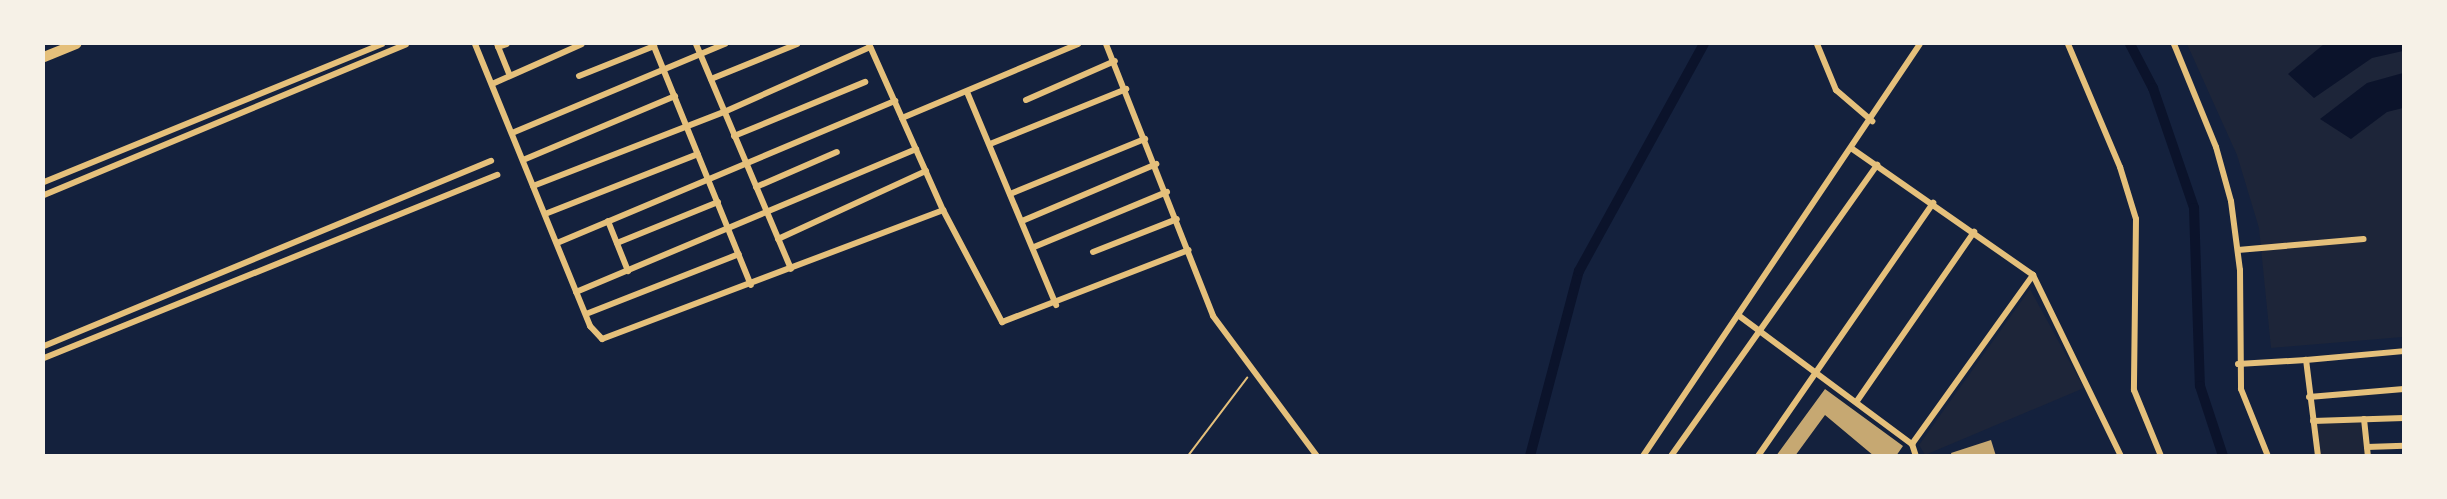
<!DOCTYPE html>
<style>
body{margin:0}
#map{position:relative;width:2447px;height:499px;overflow:hidden;background:#14213d;font-family:"DM Sans",sans-serif}
div>[style]{position:absolute}
.green>*{inset:0;background:#1d2539}
.water>*{inset:0;background:#0b132b}
.canal>*{height:10px;margin:-5px;padding:0 5px;transform-origin:5px;border-radius:5px;background:#0b132b}
.building>*{inset:0;background:#c6a872}
.path>*{height:1.5px;margin:-0.75px;padding:0 0.75px;transform-origin:0.75px;border-radius:0.75px;background:#e5c07b}
.minor>*{height:6px;margin:-3px;padding:0 3px;transform-origin:3px;border-radius:3px;background:#e5c07b}
.trunk>*{height:10px;margin:-5px;padding:0 5px;transform-origin:5px;border-radius:5px;background:#e5c07b}
span{translate:-50% -50%;white-space:nowrap;text-align:center;line-height:1.15;-webkit-text-stroke:5px #f6f1e7;paint-order:stroke}
.frame{position:absolute;inset:0;border:45px solid #f6f1e7;pointer-events:none}
</style>
<div id="map">
<div class="green">
<div style="clip-path:polygon(2187px 44px,2403px 44px,2403px 337px,2271px 348px,2259px 228px,2237px 155px)"></div>
<div style="clip-path:polygon(2030px 289px,2084px 388px,1925px 455px,1919px 445px)"></div>
<div style="clip-path:polygon(2362px 419px,2367px 455px,2318px 455px,2313px 421px)"></div>
</div>
<div class="water">
<div style="clip-path:polygon(2324px 44px,2403px 44px,2403px 51px,2372px 58px,2314px 98px,2288px 74px)"></div>
<div style="clip-path:polygon(2403px 73px,2403px 108px,2387px 112px,2351px 139px,2320px 119px,2367px 83px)"></div>
</div>
<div class="canal">
<div style="left:2130px;top:44px;width:50px;rotate:62.4deg"></div>
<div style="left:2153px;top:88px;width:127px;rotate:71.1deg"></div>
<div style="left:2194px;top:208px;width:178px;rotate:88.1deg"></div>
<div style="left:2200px;top:386px;width:74px;rotate:71.8deg"></div>
<div style="left:1530px;top:456px;width:191px;rotate:-75.2deg"></div>
<div style="left:1579px;top:271px;width:259px;rotate:-61.2deg"></div>
</div>
<div class="building">
<div style="clip-path:polygon(1825px 389px,1903px 446px,1896px 456px,1874px 456px,1825px 415px,1795px 456px,1776px 456px)"></div>
<div style="clip-path:polygon(1991px 440px,1996px 456px,1952px 456px,1951px 453px)"></div>
</div>
<div class="path">
<div style="left:1188px;top:456px;width:98px;rotate:-52.9deg"></div>
</div>
<div class="minor">
<div style="left:475px;top:44px;width:305px;rotate:67.8deg"></div>
<div style="left:590px;top:326px;width:18px;rotate:47deg"></div>
<div style="left:602px;top:339px;width:365px;rotate:-20.7deg"></div>
<div style="left:943px;top:210px;width:127px;rotate:62.2deg"></div>
<div style="left:1002px;top:322px;width:200px;rotate:-21.1deg"></div>
<div style="left:497px;top:44px;width:32px;rotate:68deg"></div>
<div style="left:653px;top:44px;width:260px;rotate:67.9deg"></div>
<div style="left:696px;top:44px;width:244px;rotate:67.1deg"></div>
<div style="left:869px;top:44px;width:182px;rotate:66deg"></div>
<div style="left:1106px;top:44px;width:292px;rotate:68.5deg"></div>
<div style="left:1213px;top:316px;width:174px;rotate:53.4deg"></div>
<div style="left:1817px;top:44px;width:50px;rotate:67.6deg"></div>
<div style="left:1836px;top:90px;width:48px;rotate:40.7deg"></div>
<div style="left:2068px;top:44px;width:134px;rotate:67.1deg"></div>
<div style="left:2120px;top:167px;width:54px;rotate:72.9deg"></div>
<div style="left:2136px;top:219px;width:171px;rotate:90.7deg"></div>
<div style="left:2134px;top:390px;width:71px;rotate:67.8deg"></div>
<div style="left:2174px;top:44px;width:111px;rotate:67.8deg"></div>
<div style="left:2216px;top:147px;width:56px;rotate:74.5deg"></div>
<div style="left:2231px;top:201px;width:70px;rotate:82.6deg"></div>
<div style="left:2240px;top:270px;width:119px;rotate:89.5deg"></div>
<div style="left:2241px;top:389px;width:72px;rotate:68.1deg"></div>
<div style="left:498px;top:47px;width:9px;rotate:-18deg"></div>
<div style="left:579px;top:76px;width:81px;rotate:-21.8deg"></div>
<div style="left:711px;top:79px;width:93px;rotate:-22.1deg"></div>
<div style="left:492px;top:84px;width:98px;rotate:-24deg"></div>
<div style="left:967px;top:92px;width:231px;rotate:67.3deg"></div>
<div style="left:1026px;top:100px;width:97px;rotate:-23.7deg"></div>
<div style="left:902px;top:118px;width:191px;rotate:-22.8deg"></div>
<div style="left:512px;top:133px;width:231px;rotate:-22.7deg"></div>
<div style="left:734px;top:136px;width:142px;rotate:-22.4deg"></div>
<div style="left:990px;top:144px;width:147px;rotate:-22deg"></div>
<div style="left:1851px;top:148px;width:222px;rotate:34.9deg"></div>
<div style="left:2033px;top:275px;width:201px;rotate:64.1deg"></div>
<div style="left:523px;top:160px;width:165px;rotate:-22.8deg"></div>
<div style="left:44px;top:182px;width:365px;rotate:-22.2deg"></div>
<div style="left:533px;top:186px;width:205px;rotate:-21.2deg"></div>
<div style="left:724px;top:112px;width:160px;rotate:-24deg"></div>
<div style="left:756px;top:187px;width:88px;rotate:-23.4deg"></div>
<div style="left:1010px;top:194px;width:146px;rotate:-22.2deg"></div>
<div style="left:44px;top:195px;width:392px;rotate:-22.6deg"></div>
<div style="left:545px;top:214px;width:164px;rotate:-21.4deg"></div>
<div style="left:608px;top:221px;width:54px;rotate:68.2deg"></div>
<div style="left:1022px;top:221px;width:146px;rotate:-23deg"></div>
<div style="left:778px;top:239px;width:163px;rotate:-24.7deg"></div>
<div style="left:557px;top:243px;width:367px;rotate:-22.8deg"></div>
<div style="left:617px;top:243px;width:109px;rotate:-22.1deg"></div>
<div style="left:1034px;top:247px;width:144px;rotate:-22.5deg"></div>
<div style="left:2238px;top:250px;width:126px;rotate:-5deg"></div>
<div style="left:1093px;top:252px;width:90px;rotate:-21.4deg"></div>
<div style="left:576px;top:292px;width:369px;rotate:-22.8deg"></div>
<div style="left:586px;top:314px;width:164px;rotate:-21.4deg"></div>
<div style="left:1738px;top:315px;width:217px;rotate:36.6deg"></div>
<div style="left:1912px;top:444px;width:13px;rotate:72deg"></div>
<div style="left:44px;top:346px;width:484px;rotate:-22.5deg"></div>
<div style="left:44px;top:358px;width:489px;rotate:-22deg"></div>
<div style="left:2238px;top:364px;width:68px;rotate:-3.4deg"></div>
<div style="left:2309px;top:397px;width:95px;rotate:-4.8deg"></div>
<div style="left:1857px;top:401px;width:206px;rotate:-55.3deg"></div>
<div style="left:2364px;top:419px;width:37px;rotate:84deg"></div>
<div style="left:2313px;top:421px;width:91px;rotate:-1.9deg"></div>
<div style="left:1912px;top:444px;width:208px;rotate:-54.4deg"></div>
<div style="left:2367px;top:447px;width:37px;rotate:-2deg"></div>
<div style="left:1643px;top:456px;width:496px;rotate:-56.1deg"></div>
<div style="left:1671px;top:456px;width:357px;rotate:-54.7deg"></div>
<div style="left:1758px;top:456px;width:308px;rotate:-55.3deg"></div>
<div style="left:2318px;top:456px;width:97px;rotate:-97.1deg"></div>
<div style="left:2306px;top:360px;width:98px;rotate:-5.2deg"></div>
</div>
<div class="trunk">
<div style="left:44px;top:57px;width:35px;rotate:-22deg"></div>
</div>
<div class="frame"></div>
</div>
